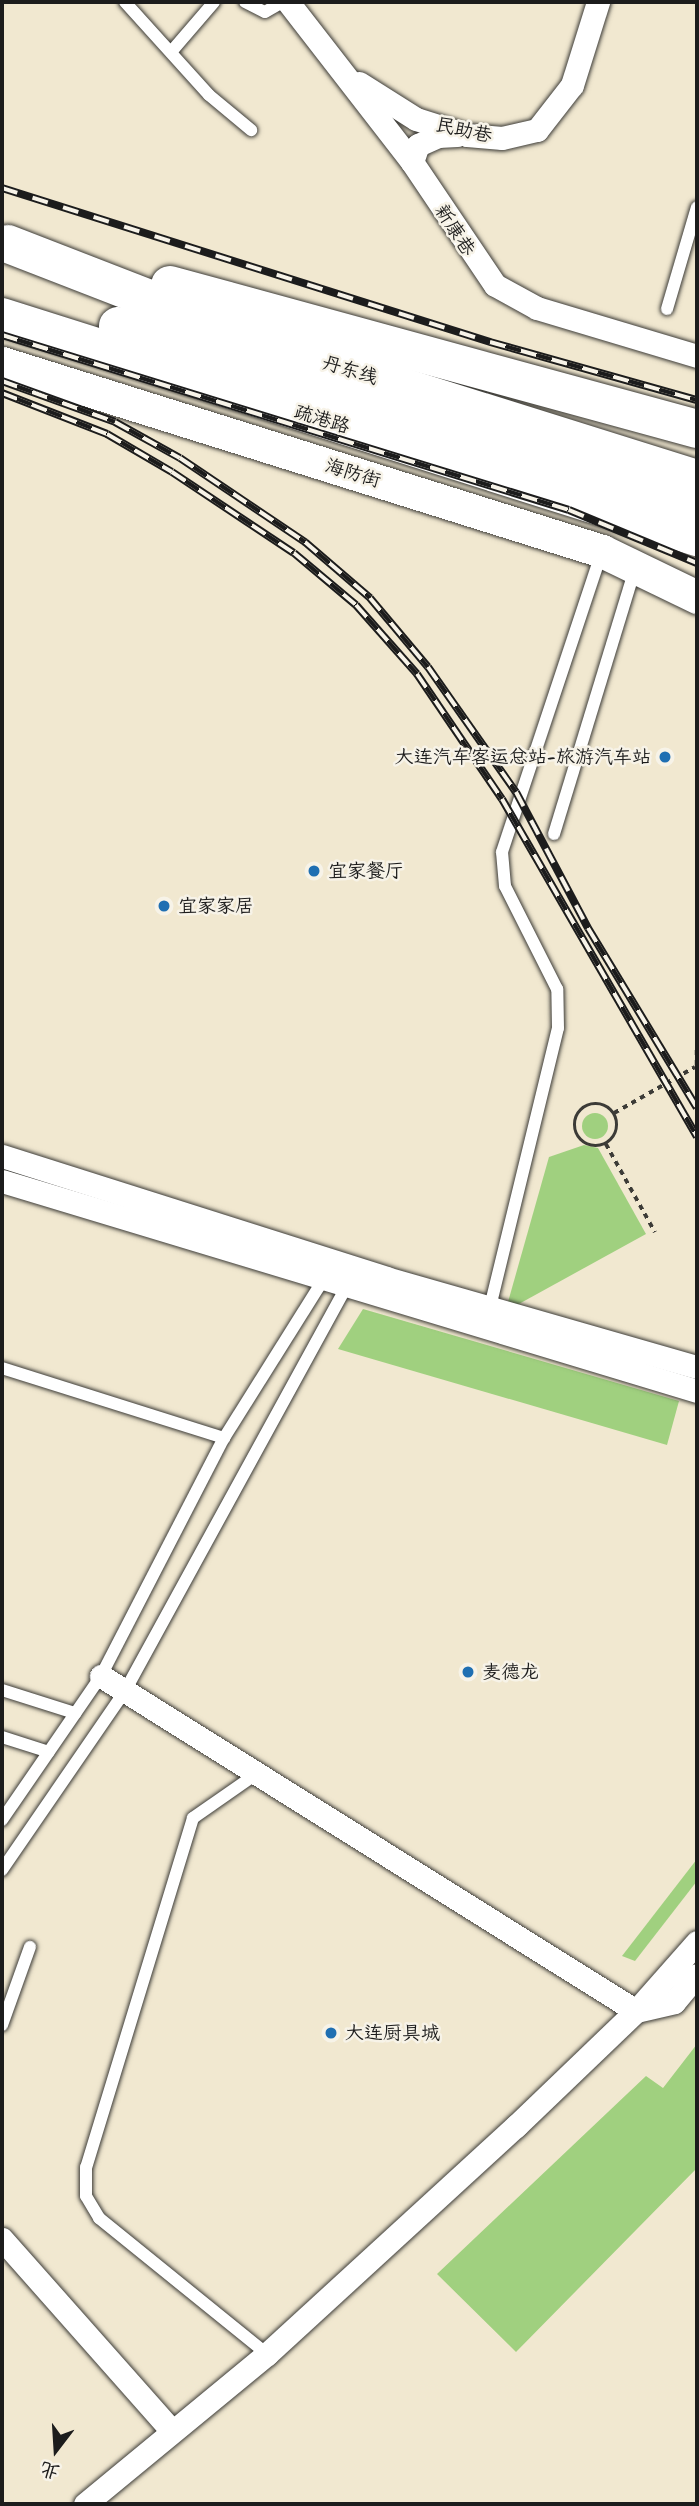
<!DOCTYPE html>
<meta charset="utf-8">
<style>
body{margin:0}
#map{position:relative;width:699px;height:2506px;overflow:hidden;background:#f1e8d0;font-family:"Shantell Sans","LXGW WenKai TC",sans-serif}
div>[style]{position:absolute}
.green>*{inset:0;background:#a0d07f}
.round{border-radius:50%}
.path>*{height:3.5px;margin-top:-1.75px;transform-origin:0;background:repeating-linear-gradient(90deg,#3c3b37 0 5px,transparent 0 10px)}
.path>.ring{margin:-1.75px;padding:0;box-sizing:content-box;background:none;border:3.5px solid #3c3b37;border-radius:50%}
.roads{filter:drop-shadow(0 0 2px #3c3b37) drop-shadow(0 0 2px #3c3b37)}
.lane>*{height:12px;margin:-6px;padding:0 6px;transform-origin:6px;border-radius:6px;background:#fff}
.street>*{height:23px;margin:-11.5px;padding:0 11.5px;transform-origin:11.5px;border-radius:11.5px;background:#fff}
.secondary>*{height:33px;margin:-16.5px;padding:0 16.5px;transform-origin:16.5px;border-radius:16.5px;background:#fff}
.highway>*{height:38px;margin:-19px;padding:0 19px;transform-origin:19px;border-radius:19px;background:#fff}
.rail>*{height:8px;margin-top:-4px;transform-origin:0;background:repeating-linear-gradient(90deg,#f7f3e8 0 16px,#1c1c1c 0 32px);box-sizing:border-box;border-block:2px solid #1c1c1c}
.dots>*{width:19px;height:19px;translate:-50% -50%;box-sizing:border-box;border:4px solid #f7f3e8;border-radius:50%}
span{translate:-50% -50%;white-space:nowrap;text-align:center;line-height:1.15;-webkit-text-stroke:5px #f7f3e8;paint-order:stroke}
.street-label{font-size:19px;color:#1c1c1c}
.poi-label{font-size:19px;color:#1c1c1c}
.right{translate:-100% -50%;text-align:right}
.left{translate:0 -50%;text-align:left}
.frame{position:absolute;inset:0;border:4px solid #1c1c1c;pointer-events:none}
.north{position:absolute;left:21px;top:2415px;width:70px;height:70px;-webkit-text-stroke:5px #f7f3e8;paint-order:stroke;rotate:197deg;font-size:19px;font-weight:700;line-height:28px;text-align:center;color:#1c1c1c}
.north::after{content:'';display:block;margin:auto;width:24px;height:32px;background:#1c1c1c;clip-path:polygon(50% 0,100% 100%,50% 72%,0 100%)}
</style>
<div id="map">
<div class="green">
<div class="round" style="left:582px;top:1113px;width:26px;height:26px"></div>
<div style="clip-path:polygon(584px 1145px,598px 1148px,646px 1234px,517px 1305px,508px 1302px,549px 1157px)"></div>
<div style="clip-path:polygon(363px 1309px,679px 1401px,667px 1445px,338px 1349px)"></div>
<div style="clip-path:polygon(697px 1859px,697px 1881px,635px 1961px,622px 1956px)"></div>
<div style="clip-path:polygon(697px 2044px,697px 2168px,516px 2352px,437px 2274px,646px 2076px,663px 2088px)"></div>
</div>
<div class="path">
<div style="left:697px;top:1050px;width:20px;rotate:90deg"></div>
<div class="ring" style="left:575px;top:1104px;width:38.5px;height:38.5px"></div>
<div style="left:614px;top:1113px;width:93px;rotate:-29.6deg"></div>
<div style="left:606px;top:1144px;width:101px;rotate:60.9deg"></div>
</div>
<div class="roads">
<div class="lane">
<div style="left:125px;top:2px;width:125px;rotate:47.9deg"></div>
<div style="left:209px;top:95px;width:55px;rotate:39.8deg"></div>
<div style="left:245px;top:2px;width:22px;rotate:27deg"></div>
<div style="left:265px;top:12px;width:20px;rotate:-30deg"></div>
<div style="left:171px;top:52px;width:66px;rotate:-49.3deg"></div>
<div style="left:667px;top:309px;width:106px;rotate:-73.6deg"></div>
<div style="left:554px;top:834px;width:277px;rotate:-73deg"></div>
<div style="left:489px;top:1311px;width:291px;rotate:-76.3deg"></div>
<div style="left:558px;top:1028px;width:39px;rotate:-91deg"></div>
<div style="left:557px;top:989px;width:115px;rotate:-116.8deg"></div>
<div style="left:505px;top:886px;width:34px;rotate:-95deg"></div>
<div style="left:502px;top:852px;width:317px;rotate:-71.6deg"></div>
<div style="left:2px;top:1368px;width:233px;rotate:17.5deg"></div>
<div style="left:2px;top:1690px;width:77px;rotate:17.5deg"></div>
<div style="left:2px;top:1737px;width:49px;rotate:17.7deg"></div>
<div style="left:256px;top:1774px;width:77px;rotate:145.1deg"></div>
<div style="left:193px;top:1818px;width:365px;rotate:107deg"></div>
<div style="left:86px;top:2167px;width:29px;rotate:90deg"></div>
<div style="left:86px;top:2196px;width:26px;rotate:59deg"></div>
<div style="left:99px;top:2218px;width:216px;rotate:39deg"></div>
<div style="left:2px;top:1820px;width:175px;rotate:-55.5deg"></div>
<div style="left:101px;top:1676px;width:268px;rotate:-62.7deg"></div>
<div style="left:224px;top:1438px;width:190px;rotate:-57.9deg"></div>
<div style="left:2px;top:1870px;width:217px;rotate:-55.5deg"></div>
<div style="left:125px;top:1691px;width:460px;rotate:-61.3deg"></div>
<div style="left:346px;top:1288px;width:7px;rotate:-98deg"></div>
<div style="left:2px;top:2025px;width:83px;rotate:-70.3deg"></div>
</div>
<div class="street">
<div style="left:288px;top:2px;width:202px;rotate:52.2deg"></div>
<div style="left:412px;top:162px;width:148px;rotate:56deg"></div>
<div style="left:495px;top:285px;width:48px;rotate:28.7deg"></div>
<div style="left:537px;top:308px;width:167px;rotate:16.7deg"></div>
<div style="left:359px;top:83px;width:67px;rotate:32.3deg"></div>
<div style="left:416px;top:119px;width:53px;rotate:17.4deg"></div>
<div style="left:467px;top:135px;width:35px;rotate:5deg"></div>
<div style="left:502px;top:138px;width:36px;rotate:-13deg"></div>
<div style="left:537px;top:130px;width:57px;rotate:-52.1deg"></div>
<div style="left:572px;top:85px;width:87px;rotate:-72.6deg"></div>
<div style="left:412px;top:162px;width:18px;rotate:-71deg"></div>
<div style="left:418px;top:145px;width:22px;rotate:-24deg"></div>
<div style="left:438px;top:136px;width:19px;rotate:-3deg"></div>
<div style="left:2px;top:1156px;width:403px;rotate:17.6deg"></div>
<div style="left:386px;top:1278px;width:323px;rotate:16deg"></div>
<div style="left:2px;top:1181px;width:726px;rotate:16.81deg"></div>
<div style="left:101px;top:1676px;width:631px;rotate:32.05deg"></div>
<div style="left:636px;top:2011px;width:39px;rotate:-13deg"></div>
<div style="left:674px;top:2002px;width:35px;rotate:-50deg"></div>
<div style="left:2px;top:2239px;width:256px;rotate:48.5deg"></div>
<div style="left:85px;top:2504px;width:236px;rotate:-39.5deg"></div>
<div style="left:267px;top:2354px;width:338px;rotate:-42.5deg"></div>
<div style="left:516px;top:2126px;width:166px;rotate:-43.8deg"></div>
<div style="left:636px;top:2011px;width:92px;rotate:-48.5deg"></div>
</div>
<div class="secondary">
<div style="left:2px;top:363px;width:629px;rotate:17.4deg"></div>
<div style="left:602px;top:551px;width:106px;rotate:25.8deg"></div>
</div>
<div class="highway">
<div style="left:8px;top:244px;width:280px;rotate:21.2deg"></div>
<div style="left:269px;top:345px;width:448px;rotate:17.4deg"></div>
<div style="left:170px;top:285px;width:546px;rotate:15.28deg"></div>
<div style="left:2px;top:317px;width:729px;rotate:17.57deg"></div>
<div style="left:118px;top:326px;width:607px;rotate:17.45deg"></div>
</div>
</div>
<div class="rail">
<div style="left:2px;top:188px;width:512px;rotate:17.51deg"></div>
<div style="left:490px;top:342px;width:215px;rotate:15.7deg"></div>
<div style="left:2px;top:335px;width:593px;rotate:17.15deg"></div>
<div style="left:569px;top:510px;width:139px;rotate:22.5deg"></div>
<div style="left:2px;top:381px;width:120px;rotate:19.9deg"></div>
<div style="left:115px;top:422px;width:74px;rotate:29deg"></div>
<div style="left:180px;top:458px;width:151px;rotate:33.9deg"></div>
<div style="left:305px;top:542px;width:86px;rotate:40.7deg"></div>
<div style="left:370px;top:598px;width:90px;rotate:50deg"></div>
<div style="left:428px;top:667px;width:153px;rotate:54.9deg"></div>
<div style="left:516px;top:792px;width:154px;rotate:62.1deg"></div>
<div style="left:588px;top:928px;width:210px;rotate:58.8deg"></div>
<div style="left:2px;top:393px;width:113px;rotate:21.3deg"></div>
<div style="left:107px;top:434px;width:75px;rotate:30.3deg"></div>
<div style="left:172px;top:472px;width:146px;rotate:33.6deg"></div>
<div style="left:294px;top:553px;width:81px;rotate:40deg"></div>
<div style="left:356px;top:605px;width:92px;rotate:48.5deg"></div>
<div style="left:417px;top:674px;width:151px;rotate:55.8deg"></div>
<div style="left:502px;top:799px;width:390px;rotate:60deg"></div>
</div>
<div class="dots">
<div style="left:665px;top:757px;background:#1f6fb2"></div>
<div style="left:314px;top:871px;background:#1f6fb2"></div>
<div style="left:164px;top:906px;background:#1f6fb2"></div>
<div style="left:468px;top:1672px;background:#1f6fb2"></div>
<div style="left:331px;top:2033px;background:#1f6fb2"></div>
</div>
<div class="street-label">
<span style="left:464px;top:130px;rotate:12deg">民助巷</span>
<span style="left:455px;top:230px;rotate:57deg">新康巷</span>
<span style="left:350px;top:370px;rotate:17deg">丹东线</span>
<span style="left:322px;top:419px;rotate:17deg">疏港路</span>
<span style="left:353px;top:473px;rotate:17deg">海防街</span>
</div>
<div class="poi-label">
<span class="right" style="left:651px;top:757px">大连汽车客运总站-旅游汽车站</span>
<span class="left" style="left:328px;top:871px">宜家餐厅</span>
<span class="left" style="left:178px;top:906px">宜家家居</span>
<span class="left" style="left:482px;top:1672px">麦德龙</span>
<span class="left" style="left:345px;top:2033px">大连厨具城</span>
</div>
<div class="frame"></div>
<div class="north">北</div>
</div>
